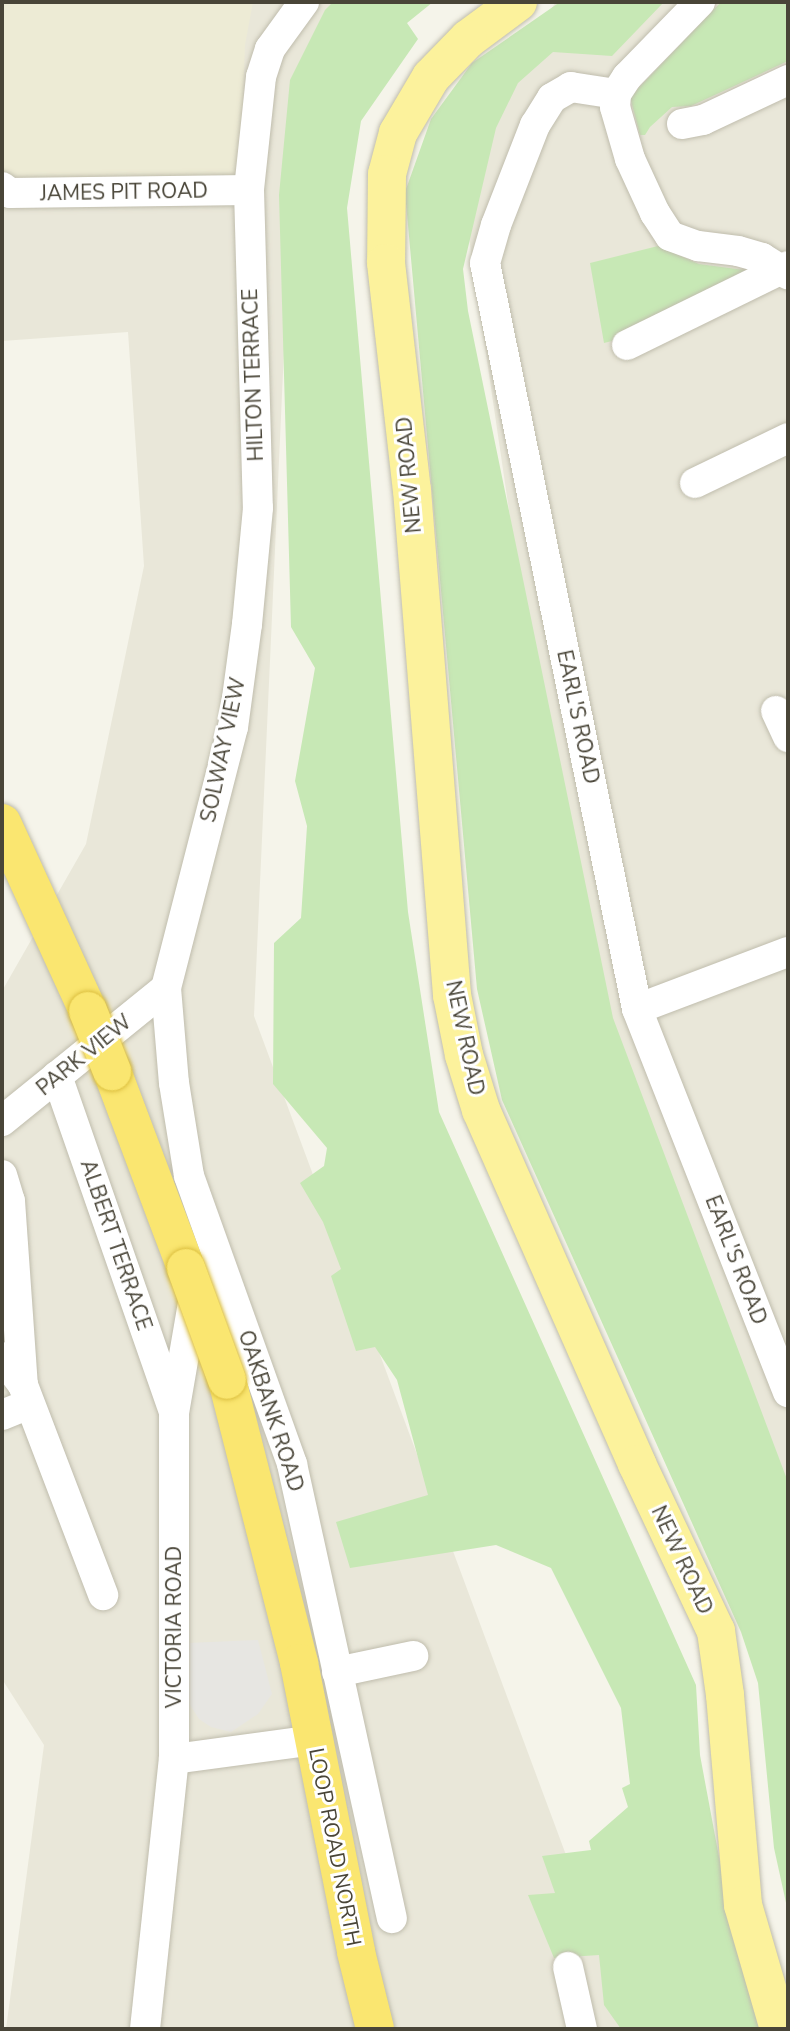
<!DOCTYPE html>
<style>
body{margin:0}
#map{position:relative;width:790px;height:2031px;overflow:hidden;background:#f5f4ea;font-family:"Nunito Sans",sans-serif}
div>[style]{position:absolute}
.residential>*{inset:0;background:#e9e7d9}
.education>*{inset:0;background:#edebd5}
.green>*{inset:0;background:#c7e8b5}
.parking>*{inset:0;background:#e7e6e2}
.roads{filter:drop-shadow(0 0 2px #c0bdad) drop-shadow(0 0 2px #c0bdad)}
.street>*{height:30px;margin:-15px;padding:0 15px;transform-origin:15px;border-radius:15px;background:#fff}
.primary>*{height:38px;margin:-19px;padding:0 19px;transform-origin:19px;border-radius:19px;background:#fcf29c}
.highway>*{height:38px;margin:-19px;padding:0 19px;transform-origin:19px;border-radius:19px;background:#fae670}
.bridges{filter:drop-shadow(0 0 2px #dbbe3f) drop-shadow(0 0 2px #dbbe3f)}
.highway-bridge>*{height:38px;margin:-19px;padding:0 19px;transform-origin:19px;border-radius:19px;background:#fae670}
span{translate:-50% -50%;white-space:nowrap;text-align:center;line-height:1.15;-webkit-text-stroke:6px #fff;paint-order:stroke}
.street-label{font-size:21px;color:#494538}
.frame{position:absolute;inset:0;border:4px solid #494538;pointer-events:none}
</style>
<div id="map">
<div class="residential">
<div style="clip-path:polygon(2px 2px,400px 2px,294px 128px,254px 1016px,582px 1898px,648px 2029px,6px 2029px,44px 1745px,2px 1679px,2px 991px,86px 844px,144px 566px,128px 332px,2px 341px)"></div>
<div style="clip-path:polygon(556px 2px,788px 2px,788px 1525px,585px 1027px,455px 143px)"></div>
</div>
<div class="education">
<div style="clip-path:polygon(2px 2px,253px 2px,245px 45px,240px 184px,14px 184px,2px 176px)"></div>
</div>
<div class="green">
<div style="clip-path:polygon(333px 2px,433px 2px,407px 23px,418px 39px,361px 121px,347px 208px,408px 912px,439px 1112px,696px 1685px,700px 1755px,722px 1873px,759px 2029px,621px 2029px,604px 2005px,599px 1955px,554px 1958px,528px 1895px,555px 1893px,542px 1856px,591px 1850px,589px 1841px,628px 1807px,622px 1788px,630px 1784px,621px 1708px,551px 1568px,496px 1545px,350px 1568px,336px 1522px,428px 1495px,397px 1380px,375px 1347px,356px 1351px,331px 1276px,341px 1269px,323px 1222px,300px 1183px,324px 1166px,327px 1148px,273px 1084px,274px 943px,301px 918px,307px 826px,295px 781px,315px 668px,291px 627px,279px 195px,290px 80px,325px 10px)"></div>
<div style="clip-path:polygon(560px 2px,664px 2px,612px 56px,553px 52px,518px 83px,496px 128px,463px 269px,468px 311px,613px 1018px,788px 1482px,788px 1912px,774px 1848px,758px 1683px,741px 1632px,502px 1100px,477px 989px,405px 192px,431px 119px,472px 63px)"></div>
<div style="clip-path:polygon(721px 2px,788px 2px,788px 61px,691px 106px,672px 107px,650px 127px,645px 135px,640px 135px,630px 97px)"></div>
<div style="clip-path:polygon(658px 246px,699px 264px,752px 271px,620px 339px,604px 343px,590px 263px)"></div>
</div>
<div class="parking">
<div style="clip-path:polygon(258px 1640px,272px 1694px,258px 1714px,231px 1732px,211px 1727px,199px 1719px,190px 1705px,186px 1683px,188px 1643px)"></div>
</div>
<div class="roads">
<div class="street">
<div style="left:304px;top:2px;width:58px;rotate:125.9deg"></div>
<div style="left:270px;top:49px;width:29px;rotate:108deg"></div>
<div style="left:261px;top:77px;width:114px;rotate:96.1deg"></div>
<div style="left:249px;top:190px;width:318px;rotate:88.4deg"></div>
<div style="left:258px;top:508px;width:117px;rotate:95.4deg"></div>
<div style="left:247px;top:624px;width:104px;rotate:97.7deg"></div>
<div style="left:233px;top:727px;width:269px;rotate:104.4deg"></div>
<div style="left:166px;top:988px;width:95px;rotate:85.2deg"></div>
<div style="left:174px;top:1083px;width:94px;rotate:80.8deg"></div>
<div style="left:189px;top:1176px;width:306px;rotate:70.3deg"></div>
<div style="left:292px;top:1464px;width:465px;rotate:77.6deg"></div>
<div style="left:700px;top:2px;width:105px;rotate:134.2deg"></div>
<div style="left:627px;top:77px;width:20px;rotate:123deg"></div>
<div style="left:616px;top:94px;width:13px;rotate:94deg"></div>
<div style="left:615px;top:107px;width:54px;rotate:73.9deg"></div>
<div style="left:630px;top:159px;width:60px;rotate:65.2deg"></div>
<div style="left:655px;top:213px;width:27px;rotate:57deg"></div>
<div style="left:670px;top:236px;width:30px;rotate:20deg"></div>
<div style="left:698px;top:246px;width:40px;rotate:7.1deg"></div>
<div style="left:738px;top:251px;width:25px;rotate:16deg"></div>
<div style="left:762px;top:258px;width:31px;rotate:32deg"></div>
<div style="left:616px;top:94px;width:46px;rotate:-171.2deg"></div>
<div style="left:571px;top:87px;width:22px;rotate:150deg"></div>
<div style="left:552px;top:98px;width:32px;rotate:122deg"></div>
<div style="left:535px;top:125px;width:107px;rotate:111.3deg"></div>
<div style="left:496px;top:225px;width:40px;rotate:106deg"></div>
<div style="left:485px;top:263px;width:761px;rotate:78.48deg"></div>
<div style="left:637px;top:1009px;width:412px;rotate:68.5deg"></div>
<div style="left:682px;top:124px;width:21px;rotate:-11deg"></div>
<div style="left:703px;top:120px;width:94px;rotate:-25.2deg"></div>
<div style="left:2px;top:187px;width:10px;rotate:37deg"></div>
<div style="left:10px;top:193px;width:239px;rotate:-0.7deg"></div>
<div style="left:627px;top:345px;width:179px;rotate:-26.1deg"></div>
<div style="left:695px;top:483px;width:103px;rotate:-25.8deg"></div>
<div style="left:776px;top:711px;width:29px;rotate:65deg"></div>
<div style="left:637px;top:1009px;width:161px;rotate:-20.7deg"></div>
<div style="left:57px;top:1076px;width:353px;rotate:70.8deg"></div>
<div style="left:2px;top:1121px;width:211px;rotate:-39deg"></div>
<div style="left:2px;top:1175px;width:27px;rotate:73deg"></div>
<div style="left:10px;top:1201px;width:184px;rotate:86deg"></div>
<div style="left:2px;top:1357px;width:35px;rotate:53deg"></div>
<div style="left:23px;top:1385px;width:225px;rotate:69.1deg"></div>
<div style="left:2px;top:1415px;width:29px;rotate:-22deg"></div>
<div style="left:337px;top:1672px;width:78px;rotate:-11.9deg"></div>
<div style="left:174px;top:1759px;width:141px;rotate:-7.7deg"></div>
<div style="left:568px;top:1967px;width:64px;rotate:77.3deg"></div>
<div style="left:145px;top:2029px;width:272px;rotate:-83.9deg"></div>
<div style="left:174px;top:1759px;width:346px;rotate:-90deg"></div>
<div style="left:174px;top:1413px;width:124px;rotate:-80.2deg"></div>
</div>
<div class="primary">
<div style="left:518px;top:2px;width:62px;rotate:143.5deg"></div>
<div style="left:468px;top:39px;width:53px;rotate:134.2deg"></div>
<div style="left:431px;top:77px;width:65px;rotate:120.5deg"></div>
<div style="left:398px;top:133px;width:42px;rotate:105deg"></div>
<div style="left:387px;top:174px;width:89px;rotate:90.6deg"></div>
<div style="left:386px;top:263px;width:228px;rotate:83.5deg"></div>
<div style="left:412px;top:490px;width:507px;rotate:85.47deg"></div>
<div style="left:452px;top:995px;width:61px;rotate:78.7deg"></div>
<div style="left:464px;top:1055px;width:58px;rotate:72.8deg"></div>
<div style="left:481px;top:1110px;width:387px;rotate:66.2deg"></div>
<div style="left:637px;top:1464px;width:185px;rotate:64.7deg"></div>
<div style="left:716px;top:1631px;width:65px;rotate:82deg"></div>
<div style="left:725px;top:1695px;width:211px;rotate:85.1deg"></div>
<div style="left:743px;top:1905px;width:129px;rotate:73.8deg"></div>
</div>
<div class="highway">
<div style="left:2px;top:823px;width:207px;rotate:65.4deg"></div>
<div style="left:112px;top:1071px;width:210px;rotate:69.4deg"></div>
<div style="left:227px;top:1380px;width:292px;rotate:75.7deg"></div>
<div style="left:299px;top:1663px;width:295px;rotate:78.8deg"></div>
<div style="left:356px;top:1952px;width:79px;rotate:76.1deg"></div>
</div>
</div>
<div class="bridges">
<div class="highway-bridge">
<div style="left:88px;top:1011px;width:65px;rotate:68.2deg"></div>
<div style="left:186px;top:1268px;width:119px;rotate:69.9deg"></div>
</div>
</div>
<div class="street-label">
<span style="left:124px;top:192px;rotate:-1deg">JAMES PIT ROAD</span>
<span style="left:253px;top:375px;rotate:-92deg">HILTON TERRACE</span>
<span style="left:409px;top:475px;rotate:-95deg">NEW ROAD</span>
<span style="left:578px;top:717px;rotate:78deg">EARL'S ROAD</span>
<span style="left:223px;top:750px;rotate:-78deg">SOLWAY VIEW</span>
<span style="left:465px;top:1038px;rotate:78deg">NEW ROAD</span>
<span style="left:84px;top:1055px;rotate:-39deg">PARK VIEW</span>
<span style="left:116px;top:1245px;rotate:71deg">ALBERT TERRACE</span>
<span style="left:736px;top:1260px;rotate:69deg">EARL'S ROAD</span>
<span style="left:271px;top:1411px;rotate:72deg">OAKBANK ROAD</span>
<span style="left:682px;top:1560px;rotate:65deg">NEW ROAD</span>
<span style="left:174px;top:1627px;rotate:-90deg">VICTORIA ROAD</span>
<span style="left:335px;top:1847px;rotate:79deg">LOOP ROAD NORTH</span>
</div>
<div class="frame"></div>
</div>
